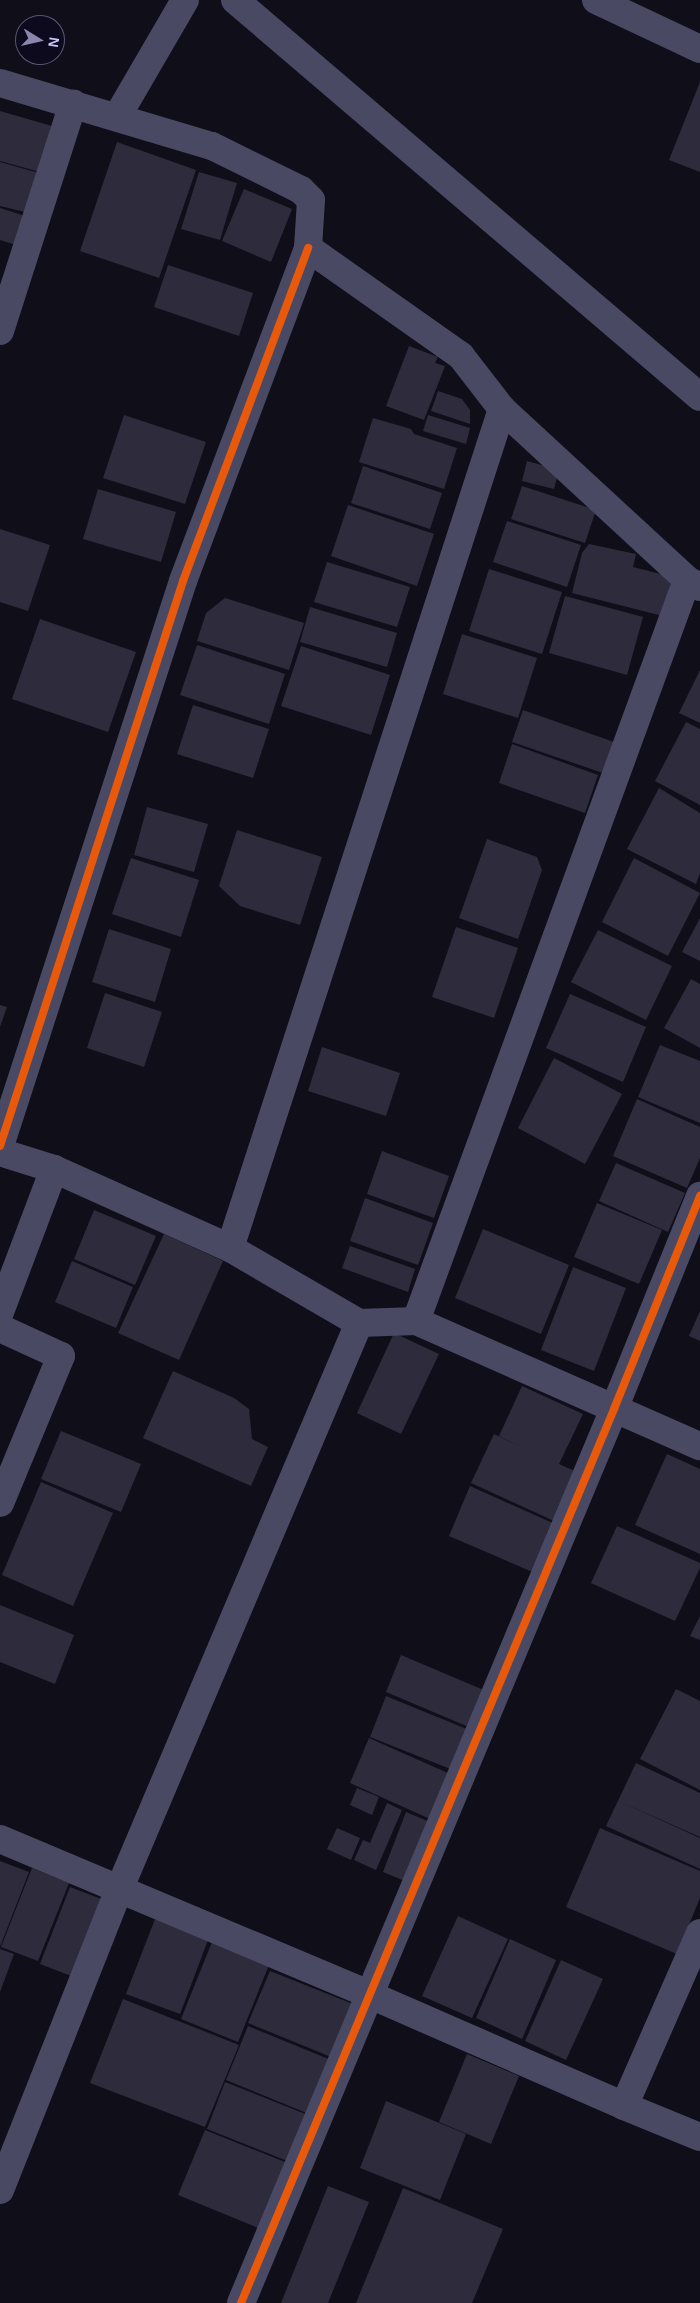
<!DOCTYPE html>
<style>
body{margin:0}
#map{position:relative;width:700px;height:2303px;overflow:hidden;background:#100e19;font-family:Helvetica,sans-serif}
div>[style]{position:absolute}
.building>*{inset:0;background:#2e2b3d}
.minor>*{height:28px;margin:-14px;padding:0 14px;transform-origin:14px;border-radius:14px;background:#494963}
.cycleway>*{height:8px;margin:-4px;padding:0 4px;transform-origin:4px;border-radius:4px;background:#e8590c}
span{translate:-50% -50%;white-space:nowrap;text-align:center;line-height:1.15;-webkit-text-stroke:4px #0d0a1d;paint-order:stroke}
.north{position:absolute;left:15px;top:15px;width:50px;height:50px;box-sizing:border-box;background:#0d0a1d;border:1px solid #595677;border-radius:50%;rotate:99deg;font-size:14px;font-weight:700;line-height:20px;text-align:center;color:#cbc7ff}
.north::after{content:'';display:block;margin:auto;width:18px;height:22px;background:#8a86ae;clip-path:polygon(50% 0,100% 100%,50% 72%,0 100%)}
</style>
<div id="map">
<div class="building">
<div style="clip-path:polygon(700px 82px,700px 172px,669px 160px)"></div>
<div style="clip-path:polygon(0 111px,52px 126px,40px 172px,0 161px)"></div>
<div style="clip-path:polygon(117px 142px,196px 170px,159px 278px,80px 251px)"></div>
<div style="clip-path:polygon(0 162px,39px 173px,29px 213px,0 206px)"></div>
<div style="clip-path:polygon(199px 172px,237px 183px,220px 240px,181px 229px)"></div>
<div style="clip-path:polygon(244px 189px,292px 209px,271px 262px,222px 241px)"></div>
<div style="clip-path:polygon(0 208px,25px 216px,16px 245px,0 240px)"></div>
<div style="clip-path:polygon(168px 265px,253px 293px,239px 336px,154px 307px)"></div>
<div style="clip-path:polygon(409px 346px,438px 357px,435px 363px,445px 366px,424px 420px,386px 406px)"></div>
<div style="clip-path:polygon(438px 391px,462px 399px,470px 410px,470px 424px,431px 411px)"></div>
<div style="clip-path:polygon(124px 415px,206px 442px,185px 504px,103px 478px)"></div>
<div style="clip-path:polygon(428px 415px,470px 428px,466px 444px,423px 431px)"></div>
<div style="clip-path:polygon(373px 418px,411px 429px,414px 434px,457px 448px,444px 489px,359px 462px)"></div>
<div style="clip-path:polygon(527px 461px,559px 470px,554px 489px,522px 481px)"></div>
<div style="clip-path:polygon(363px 466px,442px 493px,430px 529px,351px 503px)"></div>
<div style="clip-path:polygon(522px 486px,596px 510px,585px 543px,511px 519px)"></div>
<div style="clip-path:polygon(98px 489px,176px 512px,161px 562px,83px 539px)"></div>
<div style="clip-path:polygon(348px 505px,434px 534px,417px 586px,331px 556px)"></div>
<div style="clip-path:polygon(507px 521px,581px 545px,567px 587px,493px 562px)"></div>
<div style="clip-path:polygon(0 529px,50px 545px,28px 611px,0 602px)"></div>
<div style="clip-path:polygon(589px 544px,636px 554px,633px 567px,672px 577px,663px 616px,572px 593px,582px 553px)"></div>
<div style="clip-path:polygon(327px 562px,410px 587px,397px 627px,314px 602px)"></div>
<div style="clip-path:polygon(489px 569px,562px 592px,542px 654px,469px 631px)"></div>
<div style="clip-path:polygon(565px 596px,643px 617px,627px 675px,549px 653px)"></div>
<div style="clip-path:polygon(225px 598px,304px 623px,289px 670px,197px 641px,206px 613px)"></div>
<div style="clip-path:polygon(310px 607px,397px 633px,387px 667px,300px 642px)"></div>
<div style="clip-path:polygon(40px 619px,136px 652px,108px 732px,12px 699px)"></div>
<div style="clip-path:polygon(462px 634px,537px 658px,518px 718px,443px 694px)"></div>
<div style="clip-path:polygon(197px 645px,285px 674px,269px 724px,180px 695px)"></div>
<div style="clip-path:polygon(301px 646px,390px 675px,371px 735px,281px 706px)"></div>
<div style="clip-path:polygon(700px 670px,700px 723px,679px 713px)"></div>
<div style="clip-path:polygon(193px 705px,269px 729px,253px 778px,177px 754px)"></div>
<div style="clip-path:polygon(523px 710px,614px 742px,603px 773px,512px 742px)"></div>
<div style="clip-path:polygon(686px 722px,700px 729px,700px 805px,655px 781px)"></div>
<div style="clip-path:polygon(512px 744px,598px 775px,585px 813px,499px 783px)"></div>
<div style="clip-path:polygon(659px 788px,700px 813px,700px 873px,696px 884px,627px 849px)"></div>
<div style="clip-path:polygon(147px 807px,208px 824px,194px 872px,134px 855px)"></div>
<div style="clip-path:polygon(237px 830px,322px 857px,300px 925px,240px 906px,219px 886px)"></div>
<div style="clip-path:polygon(487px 839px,537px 857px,542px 870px,518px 939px,459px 918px)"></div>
<div style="clip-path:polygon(131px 858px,199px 880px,181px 937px,112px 914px)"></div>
<div style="clip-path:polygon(634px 858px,700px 893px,668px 956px,602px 922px)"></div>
<div style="clip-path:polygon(700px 918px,700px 961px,682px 952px)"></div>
<div style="clip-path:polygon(456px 927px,518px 948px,494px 1018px,432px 997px)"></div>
<div style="clip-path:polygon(109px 929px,171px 949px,155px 1002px,92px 982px)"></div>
<div style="clip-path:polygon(598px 930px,672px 966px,646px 1020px,571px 982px)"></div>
<div style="clip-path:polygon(691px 979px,700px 984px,700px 1048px,664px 1028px)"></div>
<div style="clip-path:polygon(105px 993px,162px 1012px,144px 1067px,87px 1048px)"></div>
<div style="clip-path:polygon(570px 994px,646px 1027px,623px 1082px,546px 1048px)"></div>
<div style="clip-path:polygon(0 1005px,7px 1007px,0 1027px)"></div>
<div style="clip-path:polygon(660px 1045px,700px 1061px,700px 1123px,638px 1097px)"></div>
<div style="clip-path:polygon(322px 1047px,400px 1073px,386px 1116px,308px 1091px)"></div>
<div style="clip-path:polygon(554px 1058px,622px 1094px,585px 1164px,518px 1128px)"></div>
<div style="clip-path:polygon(637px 1099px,700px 1127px,700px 1158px,687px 1188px,613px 1156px)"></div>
<div style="clip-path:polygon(382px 1151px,449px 1176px,434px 1218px,367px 1194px)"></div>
<div style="clip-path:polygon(616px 1163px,685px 1193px,668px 1232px,599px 1201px)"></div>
<div style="clip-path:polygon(365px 1198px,433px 1223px,418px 1265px,350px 1241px)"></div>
<div style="clip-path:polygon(597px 1203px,662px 1230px,639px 1284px,574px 1257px)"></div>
<div style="clip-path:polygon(94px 1210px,156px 1236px,135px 1285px,74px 1259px)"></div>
<div style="clip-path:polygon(483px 1229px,569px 1265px,541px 1334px,455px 1298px)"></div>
<div style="clip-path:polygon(164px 1234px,223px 1261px,179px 1360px,118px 1333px)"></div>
<div style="clip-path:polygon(350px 1246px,415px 1269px,408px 1292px,342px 1268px)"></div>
<div style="clip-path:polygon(72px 1261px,133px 1287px,116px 1328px,55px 1302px)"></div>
<div style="clip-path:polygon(573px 1267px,626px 1288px,594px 1371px,541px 1350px)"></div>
<div style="clip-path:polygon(700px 1311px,700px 1341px,689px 1336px)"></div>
<div style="clip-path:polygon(394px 1333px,439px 1354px,401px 1434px,357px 1413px)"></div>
<div style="clip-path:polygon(173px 1371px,234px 1398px,249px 1409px,252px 1439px,268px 1447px,251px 1486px,143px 1438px)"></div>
<div style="clip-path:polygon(522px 1386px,583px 1414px,559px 1464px,577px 1472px,554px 1521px,471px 1483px,494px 1434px,521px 1447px,499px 1436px)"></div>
<div style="clip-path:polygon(61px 1431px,141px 1464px,121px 1512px,41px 1479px)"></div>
<div style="clip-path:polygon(667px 1454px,700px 1469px,700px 1554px,635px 1525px)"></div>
<div style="clip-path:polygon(41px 1482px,113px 1513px,73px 1606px,2px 1575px)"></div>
<div style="clip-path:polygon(470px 1486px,555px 1524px,535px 1573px,449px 1536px)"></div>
<div style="clip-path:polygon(617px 1526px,700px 1563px,700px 1568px,675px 1621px,591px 1583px)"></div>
<div style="clip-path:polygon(0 1605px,74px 1635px,55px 1684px,0 1662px)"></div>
<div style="clip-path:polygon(700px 1616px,700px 1640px,690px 1636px)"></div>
<div style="clip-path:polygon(401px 1655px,486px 1691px,471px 1728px,386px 1692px)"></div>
<div style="clip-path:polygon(676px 1689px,700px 1701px,700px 1790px,640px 1759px)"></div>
<div style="clip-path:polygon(386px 1696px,474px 1732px,458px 1772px,370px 1737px)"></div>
<div style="clip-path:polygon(369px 1738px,450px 1774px,430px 1819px,350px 1783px)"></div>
<div style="clip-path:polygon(636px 1763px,700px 1793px,700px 1837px,621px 1802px,700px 1838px,700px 1869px,606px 1826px)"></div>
<div style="clip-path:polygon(357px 1788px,379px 1797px,372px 1815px,350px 1805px)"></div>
<div style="clip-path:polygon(387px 1803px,402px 1810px,376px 1870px,354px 1860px,363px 1840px,370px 1843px)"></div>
<div style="clip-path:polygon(406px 1812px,430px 1822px,407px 1882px,383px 1872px)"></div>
<div style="clip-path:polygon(337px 1828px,360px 1838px,351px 1860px,327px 1849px)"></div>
<div style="clip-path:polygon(600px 1828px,700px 1871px,700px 1898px,677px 1954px,566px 1907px)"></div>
<div style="clip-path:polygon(0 1861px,29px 1872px,0 1947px)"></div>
<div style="clip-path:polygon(32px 1868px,69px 1883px,38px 1961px,1px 1947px)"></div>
<div style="clip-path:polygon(70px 1887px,109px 1902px,79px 1979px,40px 1964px)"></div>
<div style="clip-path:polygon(458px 1916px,508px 1939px,472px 2018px,422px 1996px)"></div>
<div style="clip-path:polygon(155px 1919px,208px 1940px,180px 2014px,126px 1994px)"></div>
<div style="clip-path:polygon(510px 1939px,556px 1960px,522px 2039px,476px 2018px)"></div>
<div style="clip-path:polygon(212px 1942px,269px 1965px,238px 2042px,181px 2019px)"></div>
<div style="clip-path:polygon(0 1949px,14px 1954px,0 1992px)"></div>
<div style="clip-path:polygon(561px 1960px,603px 1979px,566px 2060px,525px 2041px)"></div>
<div style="clip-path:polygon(270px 1971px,353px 2004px,331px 2057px,248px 2023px)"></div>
<div style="clip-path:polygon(123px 1999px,239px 2045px,205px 2127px,90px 2083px)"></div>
<div style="clip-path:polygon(248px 2026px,331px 2060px,309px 2114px,226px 2080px)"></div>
<div style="clip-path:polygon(467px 2054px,519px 2076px,491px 2144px,439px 2122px)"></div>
<div style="clip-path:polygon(225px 2082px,308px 2115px,290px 2162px,207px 2129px)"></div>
<div style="clip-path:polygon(386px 2101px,466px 2134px,440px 2200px,360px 2168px)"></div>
<div style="clip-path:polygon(205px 2130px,290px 2164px,263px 2230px,178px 2195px)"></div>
<div style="clip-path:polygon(328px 2186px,369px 2202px,328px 2303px,281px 2303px)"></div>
<div style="clip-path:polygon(403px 2188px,503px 2229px,472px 2303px,356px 2303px)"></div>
</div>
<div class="minor">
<div style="left:235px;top:0;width:611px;rotate:40.49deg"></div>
<div style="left:596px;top:0;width:115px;rotate:25.2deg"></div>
<div style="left:0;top:83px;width:221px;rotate:16.6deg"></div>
<div style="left:212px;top:146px;width:99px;rotate:26.3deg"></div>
<div style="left:301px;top:190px;width:14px;rotate:45deg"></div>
<div style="left:311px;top:200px;width:48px;rotate:93.6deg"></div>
<div style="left:308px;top:248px;width:187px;rotate:35.2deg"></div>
<div style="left:461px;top:356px;width:67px;rotate:52.3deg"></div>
<div style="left:502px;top:409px;width:252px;rotate:42.7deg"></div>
<div style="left:687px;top:580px;width:15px;rotate:28deg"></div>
<div style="left:117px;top:117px;width:135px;rotate:-59.8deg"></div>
<div style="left:0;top:331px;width:239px;rotate:-72.2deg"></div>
<div style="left:0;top:1146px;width:594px;rotate:-72.05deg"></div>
<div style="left:183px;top:581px;width:356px;rotate:-69.4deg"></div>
<div style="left:0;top:1152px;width:57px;rotate:17.5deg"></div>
<div style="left:54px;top:1169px;width:193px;rotate:24.2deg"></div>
<div style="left:230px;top:1248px;width:149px;rotate:30.2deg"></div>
<div style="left:359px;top:1323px;width:57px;rotate:-2deg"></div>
<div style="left:416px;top:1321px;width:310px;rotate:23.8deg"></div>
<div style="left:230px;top:1248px;width:882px;rotate:-72.04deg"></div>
<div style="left:0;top:1312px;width:153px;rotate:-69.3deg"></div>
<div style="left:416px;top:1321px;width:789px;rotate:-69.91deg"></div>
<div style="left:0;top:1328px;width:67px;rotate:24.7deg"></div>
<div style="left:61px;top:1356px;width:159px;rotate:112.5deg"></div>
<div style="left:0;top:1839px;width:399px;rotate:22.8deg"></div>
<div style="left:368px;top:1994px;width:279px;rotate:23.6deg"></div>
<div style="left:700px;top:1933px;width:189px;rotate:113.7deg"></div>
<div style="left:624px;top:2106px;width:82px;rotate:22.2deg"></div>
<div style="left:0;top:2190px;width:323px;rotate:-68.4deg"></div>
<div style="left:119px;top:1890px;width:616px;rotate:-67.06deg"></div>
<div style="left:241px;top:2303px;width:969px;rotate:-67.35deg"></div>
<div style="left:614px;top:1409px;width:230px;rotate:-68deg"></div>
</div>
<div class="cycleway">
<div style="left:0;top:1146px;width:594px;rotate:-72.05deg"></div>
<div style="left:183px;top:581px;width:356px;rotate:-69.4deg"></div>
<div style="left:241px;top:2303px;width:969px;rotate:-67.35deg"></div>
<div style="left:614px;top:1409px;width:230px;rotate:-68deg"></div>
</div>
<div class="north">N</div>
</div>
